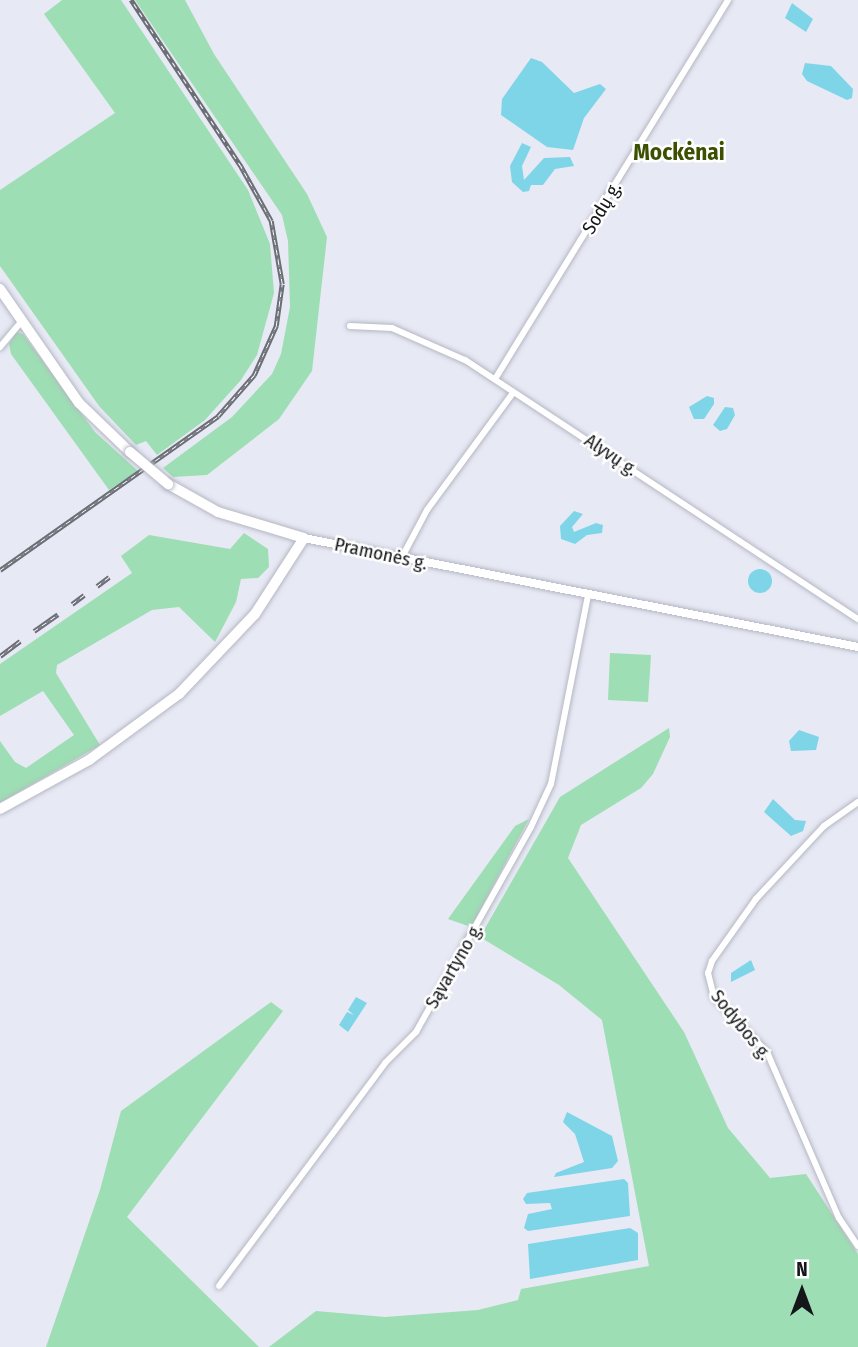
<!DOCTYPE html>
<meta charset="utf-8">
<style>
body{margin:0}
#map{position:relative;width:858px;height:1347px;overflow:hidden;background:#e7e9f5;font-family:"Fira Sans Condensed",sans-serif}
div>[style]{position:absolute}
.green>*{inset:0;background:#9edeb4}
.water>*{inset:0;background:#7ed5e8}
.round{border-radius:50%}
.roads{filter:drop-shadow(0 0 2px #b5b7c2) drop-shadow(0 0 2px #b5b7c2)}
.minor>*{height:6px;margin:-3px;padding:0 3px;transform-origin:3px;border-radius:3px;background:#fff}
.secondary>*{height:8px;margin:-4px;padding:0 4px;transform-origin:4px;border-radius:4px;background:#fff}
.trunk>*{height:10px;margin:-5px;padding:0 5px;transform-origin:5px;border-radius:5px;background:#fff}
.rail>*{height:4.5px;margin-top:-2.25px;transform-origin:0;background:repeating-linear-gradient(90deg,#fff 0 5px,#6c6e75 0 10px);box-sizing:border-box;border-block:2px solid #6c6e75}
.bridges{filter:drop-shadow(0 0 2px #b5b7c2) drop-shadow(0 0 2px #b5b7c2)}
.trunk-bridge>*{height:10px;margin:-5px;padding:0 5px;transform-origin:5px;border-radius:5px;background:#fff}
span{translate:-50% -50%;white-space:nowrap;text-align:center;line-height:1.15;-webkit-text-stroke:5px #fff;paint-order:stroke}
.street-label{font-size:19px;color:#15161a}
.quarter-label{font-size:23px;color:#3b5001;font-weight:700}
.north{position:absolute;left:767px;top:1256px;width:70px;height:70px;-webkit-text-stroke:5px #fff;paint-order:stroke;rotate:0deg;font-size:19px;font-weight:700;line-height:28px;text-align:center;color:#15161a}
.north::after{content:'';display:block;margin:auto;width:24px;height:32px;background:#15161a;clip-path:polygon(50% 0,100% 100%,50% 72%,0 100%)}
</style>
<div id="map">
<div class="green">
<div style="clip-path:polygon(62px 0,121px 0,248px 190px,270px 244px,274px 293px,257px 355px,241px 380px,205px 420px,157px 455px,146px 441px,136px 445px,99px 406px,0 266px,0 190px,115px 113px,44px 14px)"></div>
<div style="clip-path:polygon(135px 0,185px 0,214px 54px,307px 194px,327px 237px,312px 371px,279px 419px,207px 475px,173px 477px,163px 468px,232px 417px,272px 374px,281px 354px,290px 307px,288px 241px,282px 215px)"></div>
<div style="clip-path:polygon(16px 332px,23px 334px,95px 432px,138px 471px,109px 490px,11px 354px,9px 344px)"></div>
<div style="clip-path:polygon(244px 533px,268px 549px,269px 567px,258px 578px,241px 579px,236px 602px,215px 642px,179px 607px,152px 610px,57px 665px,56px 673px,100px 745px,0 803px,0 741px,15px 762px,26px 768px,74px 735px,43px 691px,0 716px,0 664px,132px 573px,121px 556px,149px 535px,230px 549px)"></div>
<div style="clip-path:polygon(610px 653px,651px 655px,648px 702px,608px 700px)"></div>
<div style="clip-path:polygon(669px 728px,670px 737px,653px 774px,641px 788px,581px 825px,568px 858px,684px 1032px,728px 1128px,770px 1178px,806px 1174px,858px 1254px,858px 1347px,269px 1347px,316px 1311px,385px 1317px,478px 1310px,518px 1300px,521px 1289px,649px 1266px,602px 1020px,559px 985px,480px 937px,560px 797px)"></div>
<div style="clip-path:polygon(529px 819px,471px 927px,448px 919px,515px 826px)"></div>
<div style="clip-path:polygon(271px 1002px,283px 1011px,127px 1217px,259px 1347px,46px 1347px,100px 1190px,121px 1111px)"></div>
</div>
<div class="water">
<div style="clip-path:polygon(792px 3px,813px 19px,806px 32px,785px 18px)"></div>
<div style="clip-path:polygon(531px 58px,542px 62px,574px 93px,600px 84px,606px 89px,584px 118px,573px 150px,547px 147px,501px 115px,502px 99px)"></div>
<div style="clip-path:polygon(805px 63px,831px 66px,853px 89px,852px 98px,847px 100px,807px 81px,802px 74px)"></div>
<div style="clip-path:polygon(522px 143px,531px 147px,522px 166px,524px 180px,544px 158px,570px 157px,574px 166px,555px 169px,543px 185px,531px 185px,529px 191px,523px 192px,512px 182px,510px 166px)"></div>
<div style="clip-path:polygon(707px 396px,714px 398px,714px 404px,704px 419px,694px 419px,689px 407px)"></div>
<div style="clip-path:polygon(725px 407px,733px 408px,735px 415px,727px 429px,720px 431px,713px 425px)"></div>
<div style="clip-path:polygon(574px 511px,583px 514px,572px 527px,574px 532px,596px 523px,603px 525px,602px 533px,587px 535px,575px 544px,561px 539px,560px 526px)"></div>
<div class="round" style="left:748px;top:569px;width:24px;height:24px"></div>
<div style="clip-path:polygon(799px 730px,819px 737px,816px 750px,791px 751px,789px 741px)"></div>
<div style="clip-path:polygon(773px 799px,795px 820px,806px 821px,803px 831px,791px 836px,764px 812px)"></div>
<div style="clip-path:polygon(751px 960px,755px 970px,731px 982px,731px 973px)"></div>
<div style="clip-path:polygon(356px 997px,367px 1003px,348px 1032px,339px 1025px,347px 1012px,354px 1015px,348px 1010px)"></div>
<div style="clip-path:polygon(567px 1112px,612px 1136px,618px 1161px,612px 1168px,554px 1177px,556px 1173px,584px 1162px,575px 1134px,563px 1122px)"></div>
<div style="clip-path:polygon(624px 1179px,628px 1183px,630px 1216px,528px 1231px,524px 1228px,528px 1214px,552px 1209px,550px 1203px,526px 1204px,523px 1199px,527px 1193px)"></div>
<div style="clip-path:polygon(630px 1228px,638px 1233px,638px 1260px,530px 1279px,528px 1244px)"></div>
</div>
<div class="roads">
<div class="minor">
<div style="left:350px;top:326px;width:42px;rotate:2.7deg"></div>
<div style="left:392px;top:328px;width:80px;rotate:23.7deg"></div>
<div style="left:465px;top:360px;width:471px;rotate:33.4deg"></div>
<div style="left:0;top:347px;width:34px;rotate:-50deg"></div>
<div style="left:495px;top:379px;width:445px;rotate:-58.4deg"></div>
<div style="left:401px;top:559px;width:55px;rotate:-62deg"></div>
<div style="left:427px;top:510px;width:145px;rotate:-53.7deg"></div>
<div style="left:858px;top:802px;width:42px;rotate:144.8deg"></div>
<div style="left:824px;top:826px;width:100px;rotate:133deg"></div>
<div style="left:756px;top:899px;width:76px;rotate:125.4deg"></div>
<div style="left:712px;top:961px;width:13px;rotate:108deg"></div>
<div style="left:708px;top:973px;width:25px;rotate:76deg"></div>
<div style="left:714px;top:997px;width:76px;rotate:46.1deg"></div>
<div style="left:767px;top:1052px;width:181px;rotate:66.6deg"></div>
<div style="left:839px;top:1218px;width:34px;rotate:56deg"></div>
<div style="left:219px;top:1286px;width:278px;rotate:-53.3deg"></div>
<div style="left:385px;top:1063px;width:44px;rotate:-45deg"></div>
<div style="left:416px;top:1032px;width:235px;rotate:-60.7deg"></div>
<div style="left:531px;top:827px;width:47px;rotate:-65.1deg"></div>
<div style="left:551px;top:784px;width:193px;rotate:-78.9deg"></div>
</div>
<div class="secondary">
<div style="left:304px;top:538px;width:565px;rotate:11.13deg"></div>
</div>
<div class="trunk">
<div style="left:0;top:289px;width:139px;rotate:55.3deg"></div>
<div style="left:79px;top:403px;width:71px;rotate:43.9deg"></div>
<div style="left:0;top:809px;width:102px;rotate:-28.8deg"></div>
<div style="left:89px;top:760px;width:112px;rotate:-36.3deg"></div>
<div style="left:179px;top:694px;width:110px;rotate:-46.5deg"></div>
<div style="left:255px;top:614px;width:90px;rotate:-57.2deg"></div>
<div style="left:304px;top:538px;width:90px;rotate:-163.2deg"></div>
<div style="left:218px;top:512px;width:57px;rotate:-150.8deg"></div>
</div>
</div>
<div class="rail">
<div style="left:0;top:570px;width:267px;rotate:-35.2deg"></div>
<div style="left:218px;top:416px;width:55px;rotate:-48.7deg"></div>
<div style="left:254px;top:375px;width:54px;rotate:-65.8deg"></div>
<div style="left:276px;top:326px;width:42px;rotate:-81.9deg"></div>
<div style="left:282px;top:284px;width:64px;rotate:-99.9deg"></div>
<div style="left:271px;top:221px;width:62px;rotate:-119.1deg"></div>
<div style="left:241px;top:167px;width:200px;rotate:-123.4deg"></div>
<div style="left:97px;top:586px;width:15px;rotate:-37deg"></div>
<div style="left:72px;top:604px;width:15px;rotate:-37deg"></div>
<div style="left:34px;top:631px;width:29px;rotate:-35deg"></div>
<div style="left:0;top:656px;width:25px;rotate:-37deg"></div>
</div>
<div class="bridges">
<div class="trunk-bridge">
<div style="left:130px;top:452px;width:50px;rotate:40.1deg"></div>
</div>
</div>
<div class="street-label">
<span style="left:602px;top:208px;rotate:-59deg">Sodų g.</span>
<span style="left:611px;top:455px;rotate:34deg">Alyvų g.</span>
<span style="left:381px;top:554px;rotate:12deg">Pramonės g.</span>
<span style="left:454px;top:966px;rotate:-60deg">Sąvartyno g.</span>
<span style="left:741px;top:1025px;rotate:51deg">Sodybos g.</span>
</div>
<div class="quarter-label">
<span style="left:679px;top:152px">Mockėnai</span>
</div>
<div class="north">N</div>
</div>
